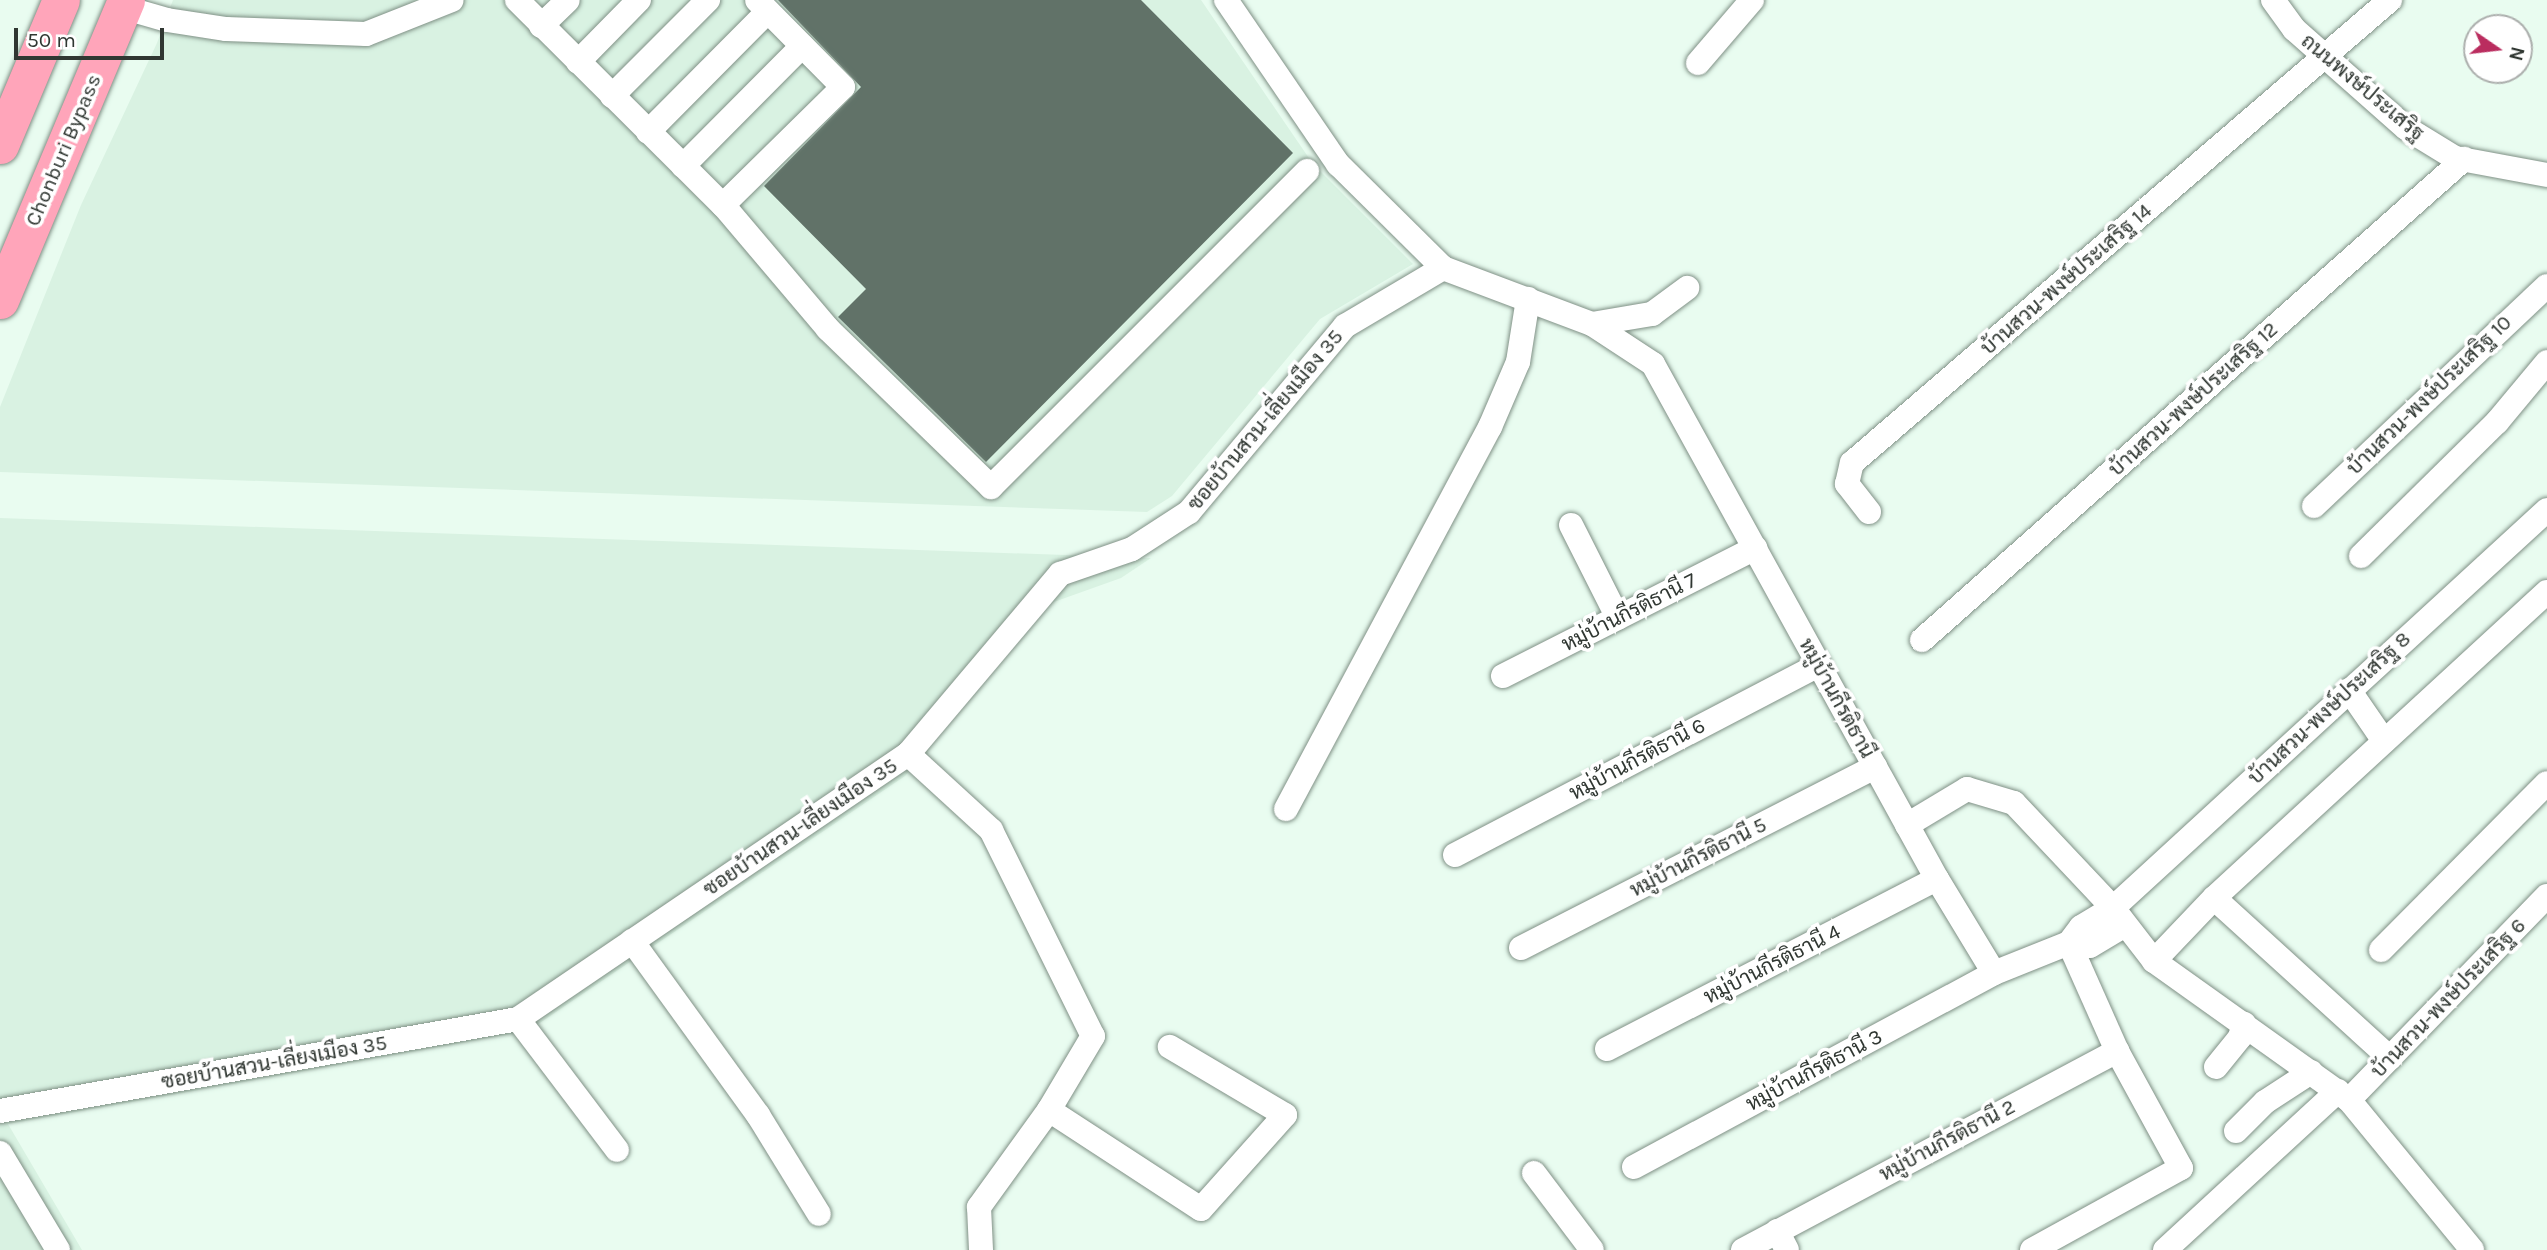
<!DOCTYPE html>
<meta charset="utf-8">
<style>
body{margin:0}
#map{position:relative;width:2547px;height:1250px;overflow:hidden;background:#e9fcf0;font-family:Karla,Sarabun,sans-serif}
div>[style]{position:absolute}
.built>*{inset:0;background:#d9f2e2}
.building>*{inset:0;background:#617268}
.roads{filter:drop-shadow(0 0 2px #7f9085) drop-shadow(0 0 2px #7f9085)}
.minor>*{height:24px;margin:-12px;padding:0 12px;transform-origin:12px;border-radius:12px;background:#fff}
.highway>*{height:37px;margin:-18.5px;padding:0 18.5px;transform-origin:18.5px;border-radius:18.5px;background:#ffa5ba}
span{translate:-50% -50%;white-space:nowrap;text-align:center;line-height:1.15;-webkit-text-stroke:7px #fff;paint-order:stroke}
.street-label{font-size:21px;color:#303732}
.north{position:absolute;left:2463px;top:14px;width:70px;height:70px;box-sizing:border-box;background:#fff;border:2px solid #acafad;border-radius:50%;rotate:104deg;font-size:19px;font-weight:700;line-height:28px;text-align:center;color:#303732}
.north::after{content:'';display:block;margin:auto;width:24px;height:32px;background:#ba2d5f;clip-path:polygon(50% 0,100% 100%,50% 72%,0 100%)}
.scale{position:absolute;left:14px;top:28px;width:150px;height:32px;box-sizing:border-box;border:4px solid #303732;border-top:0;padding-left:9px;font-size:21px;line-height:24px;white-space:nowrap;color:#303732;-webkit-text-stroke:5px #fff;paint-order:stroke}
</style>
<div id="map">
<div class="built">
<div style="clip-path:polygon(173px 0,1201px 0,1313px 164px,1413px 264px,1320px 319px,1172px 496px,1147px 512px,0 472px,0 407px,81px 205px,157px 43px)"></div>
<div style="clip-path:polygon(0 518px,1151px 558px,1121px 578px,1051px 603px,905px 776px,528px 1031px,8px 1124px,82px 1250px,0 1250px)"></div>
</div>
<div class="building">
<div style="clip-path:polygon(778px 0,1141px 0,1293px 153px,986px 462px,838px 317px,866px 289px,764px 186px,861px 87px)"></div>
</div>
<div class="roads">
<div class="minor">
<div style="left:517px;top:0;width:291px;rotate:44.9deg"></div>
<div style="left:723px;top:205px;width:162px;rotate:49.7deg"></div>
<div style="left:828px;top:329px;width:227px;rotate:44.1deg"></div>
<div style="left:991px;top:487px;width:447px;rotate:-45deg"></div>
<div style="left:1226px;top:0;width:199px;rotate:55.7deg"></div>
<div style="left:1338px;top:164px;width:148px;rotate:44.7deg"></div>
<div style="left:1443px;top:268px;width:159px;rotate:20.6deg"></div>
<div style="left:1592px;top:324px;width:61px;rotate:-9.5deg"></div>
<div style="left:1652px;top:314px;width:44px;rotate:-36.6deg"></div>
<div style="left:2273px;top:0;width:36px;rotate:54deg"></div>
<div style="left:2294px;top:29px;width:149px;rotate:41.5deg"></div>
<div style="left:2406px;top:128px;width:57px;rotate:31.5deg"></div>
<div style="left:2455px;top:158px;width:94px;rotate:10.5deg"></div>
<div style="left:122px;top:7px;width:47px;rotate:16.1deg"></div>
<div style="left:167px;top:20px;width:60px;rotate:8.7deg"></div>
<div style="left:226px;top:29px;width:140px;rotate:2deg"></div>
<div style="left:366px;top:34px;width:92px;rotate:-21.6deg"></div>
<div style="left:541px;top:26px;width:37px;rotate:-44deg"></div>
<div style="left:578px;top:62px;width:87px;rotate:-45.5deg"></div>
<div style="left:1698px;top:63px;width:83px;rotate:-49.4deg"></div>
<div style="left:612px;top:96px;width:136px;rotate:-45deg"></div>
<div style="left:648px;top:132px;width:170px;rotate:-45.2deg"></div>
<div style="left:683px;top:166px;width:169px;rotate:-45.2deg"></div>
<div style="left:723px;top:205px;width:168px;rotate:-44.5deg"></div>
<div style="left:843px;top:87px;width:122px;rotate:-134.7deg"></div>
<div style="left:1592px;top:324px;width:73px;rotate:33.3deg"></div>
<div style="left:1653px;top:364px;width:588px;rotate:61.13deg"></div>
<div style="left:1937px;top:879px;width:110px;rotate:58.8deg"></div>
<div style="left:2314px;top:506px;width:320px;rotate:-43.4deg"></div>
<div style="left:1869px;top:512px;width:36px;rotate:-128deg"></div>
<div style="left:1847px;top:484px;width:22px;rotate:-77deg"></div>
<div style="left:1852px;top:463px;width:710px;rotate:-40.72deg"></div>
<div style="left:1571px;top:525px;width:104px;rotate:63.2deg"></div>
<div style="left:2361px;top:556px;width:191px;rotate:-44.6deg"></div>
<div style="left:2497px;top:422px;width:78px;rotate:-50.2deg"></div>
<div style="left:1922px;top:640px;width:725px;rotate:-41.59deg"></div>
<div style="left:1503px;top:676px;width:283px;rotate:-26.9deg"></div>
<div style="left:2349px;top:690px;width:62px;rotate:55.5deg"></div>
<div style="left:908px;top:754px;width:113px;rotate:42.5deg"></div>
<div style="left:991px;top:830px;width:230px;rotate:63.7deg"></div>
<div style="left:1093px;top:1036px;width:86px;rotate:120.7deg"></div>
<div style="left:1049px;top:1110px;width:120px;rotate:125.8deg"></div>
<div style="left:979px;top:1207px;width:43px;rotate:87.3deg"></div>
<div style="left:1286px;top:809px;width:433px;rotate:-61.9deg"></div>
<div style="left:1490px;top:427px;width:71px;rotate:-66.7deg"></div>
<div style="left:1518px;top:362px;width:64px;rotate:-81deg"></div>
<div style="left:1907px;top:825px;width:70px;rotate:-31deg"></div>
<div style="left:1967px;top:789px;width:49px;rotate:16.6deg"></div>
<div style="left:2014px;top:803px;width:144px;rotate:46.7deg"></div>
<div style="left:2113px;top:908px;width:67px;rotate:52.3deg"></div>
<div style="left:2154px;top:961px;width:239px;rotate:35.5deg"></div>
<div style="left:2349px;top:1100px;width:194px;rotate:50.6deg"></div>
<div style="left:1455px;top:855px;width:411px;rotate:-27.6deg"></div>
<div style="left:2214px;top:898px;width:452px;rotate:-42.6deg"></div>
<div style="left:632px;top:941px;width:215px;rotate:54.1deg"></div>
<div style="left:758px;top:1115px;width:116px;rotate:58.4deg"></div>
<div style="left:2069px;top:943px;width:21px;rotate:8deg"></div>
<div style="left:2090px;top:946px;width:41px;rotate:-31deg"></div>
<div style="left:1521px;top:948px;width:398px;rotate:-27.1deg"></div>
<div style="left:2381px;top:950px;width:235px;rotate:-45.2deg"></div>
<div style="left:2154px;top:961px;width:87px;rotate:-46.4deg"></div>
<div style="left:2214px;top:898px;width:238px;rotate:42.3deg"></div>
<div style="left:518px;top:1019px;width:164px;rotate:52.9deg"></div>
<div style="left:1607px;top:1049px;width:371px;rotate:-27.3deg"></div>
<div style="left:2216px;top:1067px;width:38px;rotate:-51deg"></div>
<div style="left:2240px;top:1037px;width:14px;rotate:-73deg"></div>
<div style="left:2349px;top:1100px;width:284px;rotate:-45.9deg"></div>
<div style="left:1049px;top:1110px;width:181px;rotate:33.1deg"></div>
<div style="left:1201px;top:1209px;width:126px;rotate:-48.2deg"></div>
<div style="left:1285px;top:1115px;width:134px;rotate:-149.4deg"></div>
<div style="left:0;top:1111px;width:526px;rotate:-10.07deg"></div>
<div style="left:518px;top:1019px;width:472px;rotate:-34.2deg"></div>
<div style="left:908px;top:754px;width:236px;rotate:-49.8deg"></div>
<div style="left:1060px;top:574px;width:76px;rotate:-19.1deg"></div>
<div style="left:1132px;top:549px;width:68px;rotate:-33deg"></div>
<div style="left:1189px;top:512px;width:243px;rotate:-50deg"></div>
<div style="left:1345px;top:326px;width:114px;rotate:-30.6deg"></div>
<div style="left:2236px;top:1131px;width:41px;rotate:-45deg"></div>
<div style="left:2265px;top:1102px;width:55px;rotate:-33.1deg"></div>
<div style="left:0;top:1153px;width:113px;rotate:59.1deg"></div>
<div style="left:1634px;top:1167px;width:409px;rotate:-28.3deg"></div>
<div style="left:1994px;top:973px;width:81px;rotate:-21.8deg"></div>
<div style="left:2069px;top:943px;width:20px;rotate:-53deg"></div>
<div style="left:2081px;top:927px;width:37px;rotate:-31deg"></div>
<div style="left:2113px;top:908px;width:589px;rotate:-42.52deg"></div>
<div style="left:1534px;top:1173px;width:96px;rotate:53deg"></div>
<div style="left:1777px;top:1231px;width:21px;rotate:62deg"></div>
<div style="left:1743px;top:1250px;width:424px;rotate:-28deg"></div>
<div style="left:2032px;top:1250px;width:170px;rotate:-28.8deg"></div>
<div style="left:2181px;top:1168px;width:133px;rotate:-118.7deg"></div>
<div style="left:2117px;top:1051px;width:118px;rotate:-114deg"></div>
<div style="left:2165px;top:1250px;width:235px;rotate:-42.6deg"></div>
</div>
<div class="highway">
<div style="left:0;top:145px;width:157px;rotate:-67.2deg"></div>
<div style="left:0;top:300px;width:325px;rotate:-67.2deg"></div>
</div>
</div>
<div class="street-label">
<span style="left:2363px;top:87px;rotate:40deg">ถนนพงษ์ประเสริฐ</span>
<span style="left:63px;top:150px;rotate:-67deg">Chonburi Bypass</span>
<span style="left:2066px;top:279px;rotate:-41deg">บ้านสวน-พงษ์ประเสริฐ 14</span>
<span style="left:2429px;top:395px;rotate:-44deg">บ้านสวน-พงษ์ประเสริฐ 10</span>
<span style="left:2193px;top:399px;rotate:-42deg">บ้านสวน-พงษ์ประเสริฐ 12</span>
<span style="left:1265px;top:420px;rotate:-50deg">ซอยบ้านสวน-เลี่ยงเมือง 35</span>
<span style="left:1629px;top:612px;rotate:-27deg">หมู่บ้านกีรติธานี 7</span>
<span style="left:1837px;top:698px;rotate:61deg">หมู่บ้านกีรติธานี</span>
<span style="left:2329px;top:708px;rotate:-43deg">บ้านสวน-พงษ์ประเสริฐ 8</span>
<span style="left:1637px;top:759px;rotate:-28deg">หมู่บ้านกีรติธานี 6</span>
<span style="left:800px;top:827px;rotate:-34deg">ซอยบ้านสวน-เลี่ยงเมือง 35</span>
<span style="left:1698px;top:857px;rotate:-27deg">หมู่บ้านกีรติธานี 5</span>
<span style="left:1772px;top:964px;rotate:-27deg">หมู่บ้านกีรติธานี 4</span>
<span style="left:2448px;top:998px;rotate:-46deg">บ้านสวน-พงษ์ประเสริฐ 6</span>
<span style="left:274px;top:1062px;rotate:-10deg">ซอยบ้านสวน-เลี่ยงเมือง 35</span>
<span style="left:1814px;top:1070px;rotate:-28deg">หมู่บ้านกีรติธานี 3</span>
<span style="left:1947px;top:1140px;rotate:-28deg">หมู่บ้านกีรติธานี 2</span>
</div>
<div class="north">N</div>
<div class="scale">50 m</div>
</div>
